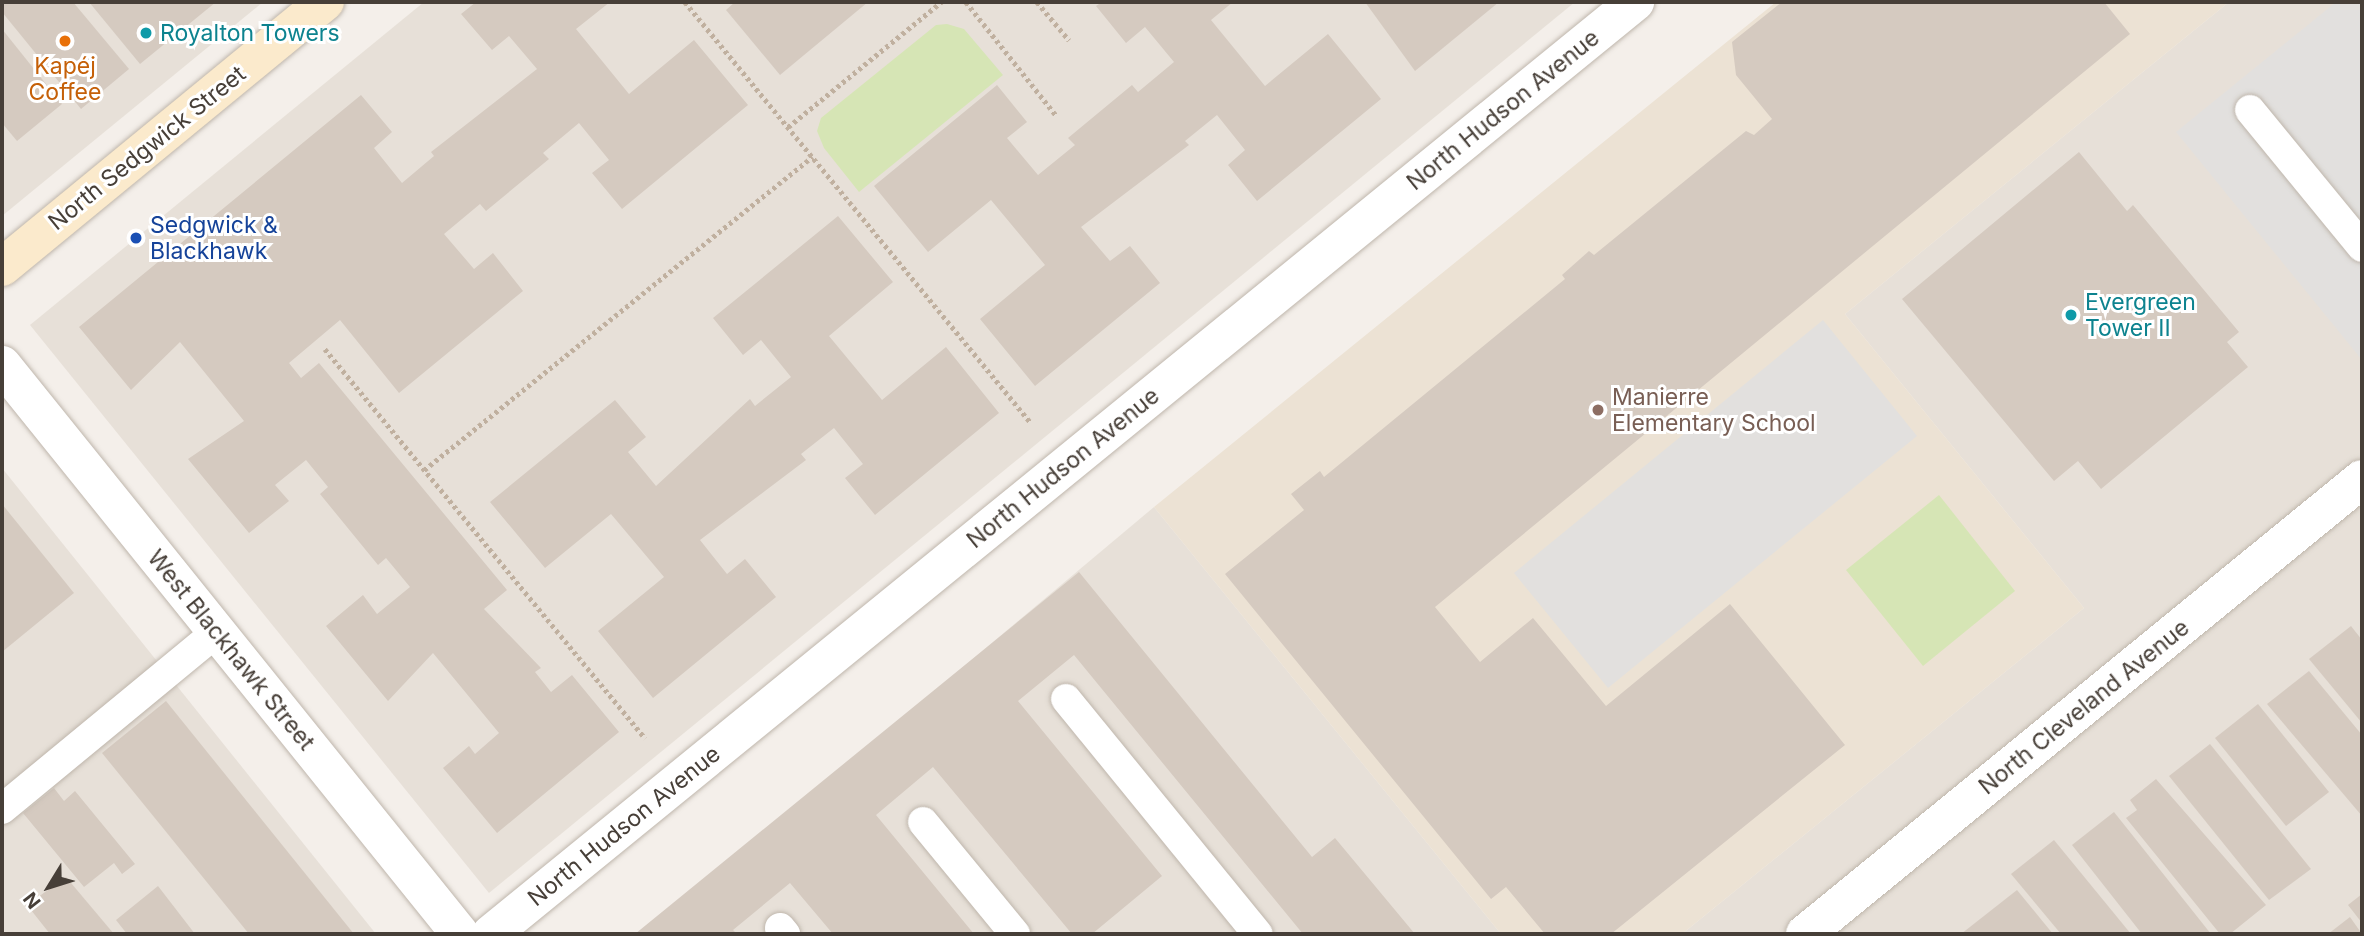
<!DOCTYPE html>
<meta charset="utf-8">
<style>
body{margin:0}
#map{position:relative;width:2364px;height:936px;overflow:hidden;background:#f4efea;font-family:Inter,sans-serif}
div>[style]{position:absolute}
.residential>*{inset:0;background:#e7e0d8}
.education>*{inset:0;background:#ece2d4}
.green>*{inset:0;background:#d6e5b5}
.parking>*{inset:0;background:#e2e0de}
.building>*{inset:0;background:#d5cac0}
.path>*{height:4.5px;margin-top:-2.25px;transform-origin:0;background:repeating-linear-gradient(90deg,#c0b09f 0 3.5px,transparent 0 7px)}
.roads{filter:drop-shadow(0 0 2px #bfb6ac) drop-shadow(0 0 2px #bfb6ac)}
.lane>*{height:30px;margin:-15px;padding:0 15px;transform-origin:15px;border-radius:15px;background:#fff}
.street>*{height:38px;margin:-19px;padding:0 19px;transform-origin:19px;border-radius:19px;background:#fff}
.secondary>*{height:38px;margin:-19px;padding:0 19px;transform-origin:19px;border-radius:19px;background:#fbeacc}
.dots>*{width:19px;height:19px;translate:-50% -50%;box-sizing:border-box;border:4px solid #fff;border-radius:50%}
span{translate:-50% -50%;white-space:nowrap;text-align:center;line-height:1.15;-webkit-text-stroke:6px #fff;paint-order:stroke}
.culture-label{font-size:23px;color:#0d838f}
.left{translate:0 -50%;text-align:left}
.food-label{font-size:23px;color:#c56008}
.street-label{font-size:23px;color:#473f38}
.transit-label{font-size:23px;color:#164399}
.education-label{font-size:23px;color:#785e54}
.frame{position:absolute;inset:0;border:4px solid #473f38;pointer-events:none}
.north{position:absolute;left:14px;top:852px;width:70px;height:70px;-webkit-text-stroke:5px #fff;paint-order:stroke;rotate:232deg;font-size:19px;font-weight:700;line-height:28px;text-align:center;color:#473f38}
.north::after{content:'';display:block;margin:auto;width:24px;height:32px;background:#473f38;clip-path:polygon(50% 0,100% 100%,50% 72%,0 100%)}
</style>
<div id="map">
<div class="residential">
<div style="clip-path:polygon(2px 2px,263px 2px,2px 216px)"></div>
<div style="clip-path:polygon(424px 2px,1575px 2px,489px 893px,30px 325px)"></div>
<div style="clip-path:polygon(2229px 2px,2362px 2px,2362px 934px,1682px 934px,2084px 608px,1845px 314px)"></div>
<div style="clip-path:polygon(2px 468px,376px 934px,2px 934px)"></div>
<div style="clip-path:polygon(1154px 507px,1501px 934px,645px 934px)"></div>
</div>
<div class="education">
<div style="clip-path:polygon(1776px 2px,2229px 2px,1845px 314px,2084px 608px,1682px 934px,1501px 934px,1154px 507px)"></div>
</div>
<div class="green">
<div style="clip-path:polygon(947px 24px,964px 29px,1003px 75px,859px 192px,824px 148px,817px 131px,821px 118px,936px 25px)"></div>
<div style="clip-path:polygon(1939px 495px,2015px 591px,1923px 666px,1846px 570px)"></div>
</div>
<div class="parking">
<div style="clip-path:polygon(2336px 2px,2362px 2px,2362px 360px,2176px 132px)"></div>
<div style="clip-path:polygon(1823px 320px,1917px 436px,1608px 688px,1514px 573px)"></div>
</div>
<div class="building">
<div style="clip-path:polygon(2px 2px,73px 2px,129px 69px,81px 109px,2px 12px)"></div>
<div style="clip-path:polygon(89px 2px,216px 2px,140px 64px)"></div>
<div style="clip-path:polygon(476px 2px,610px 2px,576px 29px,629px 94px,694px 40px,748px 105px,622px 209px,592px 173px,609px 160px,579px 123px,543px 153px,549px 159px,486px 211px,480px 204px,444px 234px,474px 269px,493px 253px,523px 291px,399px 393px,340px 320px,289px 363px,301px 378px,319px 363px,507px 590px,484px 609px,541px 668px,535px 672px,551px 692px,572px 675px,619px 732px,497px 833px,443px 768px,469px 746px,475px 754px,499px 733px,433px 653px,388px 701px,326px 626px,363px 595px,377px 614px,410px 587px,386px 558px,378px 565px,320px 494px,328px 487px,306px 460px,275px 485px,289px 501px,249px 533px,188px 459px,244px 421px,180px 342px,131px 390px,79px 327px,361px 95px,392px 132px,374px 148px,402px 183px,434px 156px,431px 152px,537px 69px,509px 36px,492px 50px,461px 14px)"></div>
<div style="clip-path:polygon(735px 2px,868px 2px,780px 75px,726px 10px)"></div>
<div style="clip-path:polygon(1102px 2px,1233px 2px,1211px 20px,1265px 86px,1328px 34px,1381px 99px,1257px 201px,1228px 165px,1245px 150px,1217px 115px,1185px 141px,1189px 145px,1081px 227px,1110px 261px,1130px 246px,1160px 283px,1035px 386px,980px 319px,1045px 265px,991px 200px,928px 252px,874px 186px,997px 85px,1027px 122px,1007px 138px,1038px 175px,1075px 145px,1068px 138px,1132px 85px,1138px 92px,1174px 62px,1145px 27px,1126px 43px,1096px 6px)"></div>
<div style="clip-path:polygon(1365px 2px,1499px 2px,1415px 71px)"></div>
<div style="clip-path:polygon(1782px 2px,2104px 2px,2130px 34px,1435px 607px,1480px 662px,1533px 618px,1606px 706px,1730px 604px,1845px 745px,1611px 934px,1545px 934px,1506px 887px,1491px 899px,1225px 574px,1304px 510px,1291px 494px,1320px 471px,1324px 477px,1565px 279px,1562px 275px,1589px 251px,1594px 255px,1746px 131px,1754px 135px,1772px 119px,1736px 75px,1732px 42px)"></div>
<div style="clip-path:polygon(2px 29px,62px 104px,17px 141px,2px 123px)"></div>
<div style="clip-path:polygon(2079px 152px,2127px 211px,2133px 205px,2239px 332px,2227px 342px,2248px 367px,2101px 489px,2078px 461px,2054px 481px,1902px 299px)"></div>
<div style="clip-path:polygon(838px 216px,893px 282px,829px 336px,882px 400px,946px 347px,999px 413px,875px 515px,845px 478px,863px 464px,834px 428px,801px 454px,806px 460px,700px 540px,727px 574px,745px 559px,776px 597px,653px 698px,598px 631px,664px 577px,611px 514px,545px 568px,490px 502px,615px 400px,646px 437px,628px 452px,656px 486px,750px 399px,755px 406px,791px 377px,761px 340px,743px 355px,713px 318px)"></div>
<div style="clip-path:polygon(2px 504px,74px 593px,2px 652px)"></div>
<div style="clip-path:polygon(1079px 572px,1312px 857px,1335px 838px,1415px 934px,1303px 934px,1074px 655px,1018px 701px,1162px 876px,1092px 934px,1072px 934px,933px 767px,876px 815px,974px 934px,833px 934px,790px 883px,733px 930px,737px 934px,635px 934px)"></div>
<div style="clip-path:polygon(2351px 626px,2362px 640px,2362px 723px,2309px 659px)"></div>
<div style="clip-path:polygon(2309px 671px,2362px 735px,2362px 816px,2267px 704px)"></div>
<div style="clip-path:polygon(166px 701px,258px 815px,354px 934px,249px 934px,102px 753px)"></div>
<div style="clip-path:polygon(2258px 704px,2329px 792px,2286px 826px,2215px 738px)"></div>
<div style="clip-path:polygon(2210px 744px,2311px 869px,2269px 900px,2169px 776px)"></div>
<div style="clip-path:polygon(2156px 779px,2266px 905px,2230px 934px,2220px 934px,2126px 818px,2137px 810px,2130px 800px)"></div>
<div style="clip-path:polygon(54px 788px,64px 801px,75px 791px,135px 864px,122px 874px,114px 863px,84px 887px,23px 813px)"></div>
<div style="clip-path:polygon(2114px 812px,2211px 934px,2142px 934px,2072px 845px)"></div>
<div style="clip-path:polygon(2054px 840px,2131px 934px,2061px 934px,2011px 874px)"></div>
<div style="clip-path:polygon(66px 877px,114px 934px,50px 934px,27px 905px)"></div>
<div style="clip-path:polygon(158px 886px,195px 934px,127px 934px,116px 920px)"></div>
<div style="clip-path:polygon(2017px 890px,2053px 934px,1961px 934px)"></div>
<div style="clip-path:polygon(2362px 894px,2362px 923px,2348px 905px)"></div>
<div style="clip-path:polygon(2350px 917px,2362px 934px,2328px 934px)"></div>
</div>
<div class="path">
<div style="left:685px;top:2px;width:545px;rotate:50.58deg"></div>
<div style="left:966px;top:2px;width:144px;rotate:51.5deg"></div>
<div style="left:1037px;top:2px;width:50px;rotate:49.9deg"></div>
<div style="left:788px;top:127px;width:198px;rotate:-39.2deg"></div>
<div style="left:325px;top:349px;width:504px;rotate:50.56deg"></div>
<div style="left:424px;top:470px;width:499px;rotate:-38.9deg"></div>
</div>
<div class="roads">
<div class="lane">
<div style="left:2250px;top:110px;width:177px;rotate:50.7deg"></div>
<div style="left:1066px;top:699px;width:303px;rotate:50.8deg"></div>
<div style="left:2px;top:809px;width:278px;rotate:-39.5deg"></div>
<div style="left:923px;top:822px;width:145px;rotate:50.6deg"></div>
<div style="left:780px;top:928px;width:8px;rotate:50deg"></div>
</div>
<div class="street">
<div style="left:2px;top:365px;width:730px;rotate:51.17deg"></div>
<div style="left:491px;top:934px;width:1476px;rotate:-39.17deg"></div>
<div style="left:1805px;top:934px;width:719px;rotate:-39.24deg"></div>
</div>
<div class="secondary">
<div style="left:2px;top:267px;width:418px;rotate:-39.4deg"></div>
</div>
</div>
<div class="dots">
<div style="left:146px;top:33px;background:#0f9aa8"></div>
<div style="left:65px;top:41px;background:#e8710a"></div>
<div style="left:136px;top:238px;background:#1a4fb4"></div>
<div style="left:2071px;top:315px;background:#0f9aa8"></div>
<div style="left:1598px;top:410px;background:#8d6e63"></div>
</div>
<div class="culture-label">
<span class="left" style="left:160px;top:33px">Royalton Towers</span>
<span class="left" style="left:2085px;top:315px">Evergreen<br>Tower II</span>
</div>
<div class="food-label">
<span style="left:65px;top:79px">Kapéj<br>Coffee</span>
</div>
<div class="street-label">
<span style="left:1503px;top:110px;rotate:-39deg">North Hudson Avenue</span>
<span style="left:147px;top:148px;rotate:-39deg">North Sedgwick Street</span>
<span style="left:1063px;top:468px;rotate:-39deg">North Hudson Avenue</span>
<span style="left:231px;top:650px;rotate:51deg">West Blackhawk Street</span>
<span style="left:2084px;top:707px;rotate:-39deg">North Cleveland Avenue</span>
<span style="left:624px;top:826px;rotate:-39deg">North Hudson Avenue</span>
</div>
<div class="transit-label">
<span class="left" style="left:150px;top:238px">Sedgwick &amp;<br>Blackhawk</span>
</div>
<div class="education-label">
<span class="left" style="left:1612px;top:410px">Manierre<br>Elementary School</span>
</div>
<div class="frame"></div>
<div class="north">N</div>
</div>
